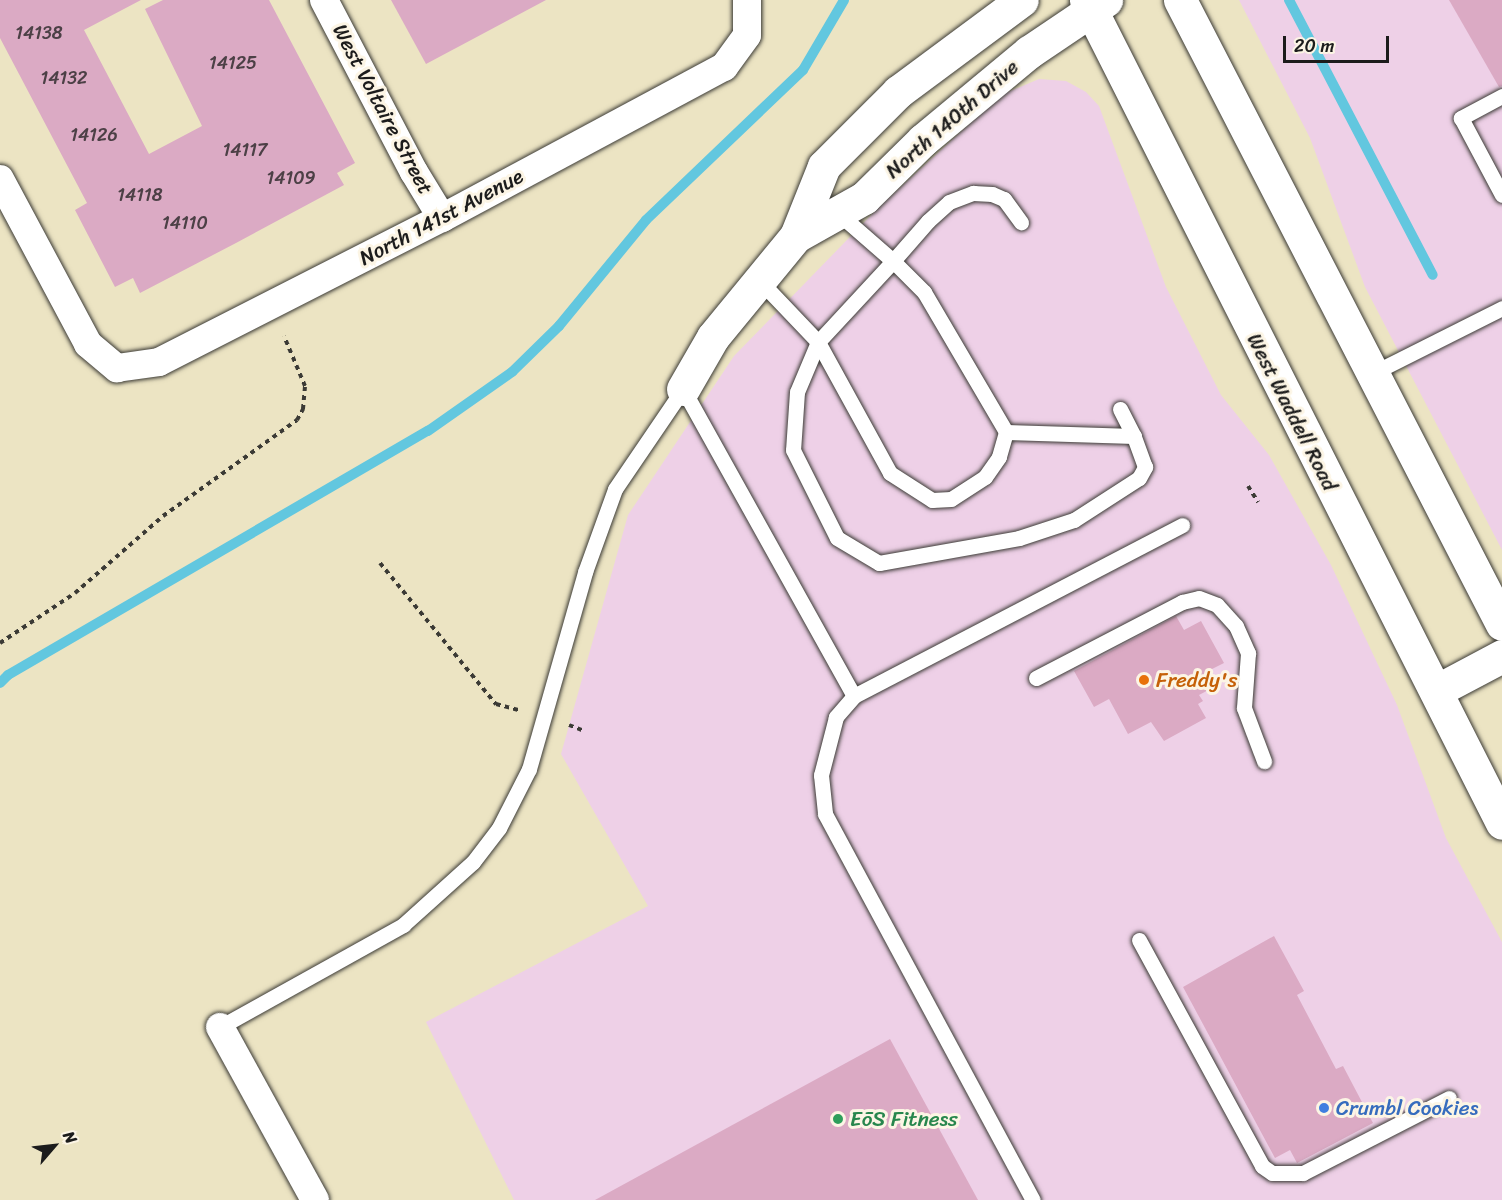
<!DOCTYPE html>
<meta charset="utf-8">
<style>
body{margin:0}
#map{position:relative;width:1502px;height:1200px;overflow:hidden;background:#ece4c3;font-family:Sriracha,sans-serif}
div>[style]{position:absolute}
.built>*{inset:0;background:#eed0e7}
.stream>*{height:10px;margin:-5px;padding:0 5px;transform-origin:5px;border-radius:5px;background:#62c7df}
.building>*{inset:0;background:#dbaac4}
.path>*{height:4px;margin-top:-2px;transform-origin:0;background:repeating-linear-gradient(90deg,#3b3a35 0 4.5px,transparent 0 9px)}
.roads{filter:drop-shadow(0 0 2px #3b3a35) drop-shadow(0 0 2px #3b3a35)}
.lane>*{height:15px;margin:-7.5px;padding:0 7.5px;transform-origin:7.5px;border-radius:7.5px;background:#fff}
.street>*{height:28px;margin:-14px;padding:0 14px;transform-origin:14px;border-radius:14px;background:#fff}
.secondary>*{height:33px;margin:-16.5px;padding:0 16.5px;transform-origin:16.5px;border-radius:16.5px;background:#fff}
.dots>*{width:16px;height:16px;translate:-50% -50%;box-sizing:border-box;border:3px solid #fcf5e5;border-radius:50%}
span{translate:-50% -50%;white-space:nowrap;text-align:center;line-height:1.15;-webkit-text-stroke:6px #fcf5e5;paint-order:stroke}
.number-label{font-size:18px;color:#4c4046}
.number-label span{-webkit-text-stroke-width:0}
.street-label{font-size:21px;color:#1c1c1c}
.food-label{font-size:21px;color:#c56008}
.left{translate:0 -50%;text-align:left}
.shop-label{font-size:21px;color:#366cbe}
.leisure-label{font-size:21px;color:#27864d}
.north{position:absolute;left:24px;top:1116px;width:60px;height:60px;-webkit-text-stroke:4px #fcf5e5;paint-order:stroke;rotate:62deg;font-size:16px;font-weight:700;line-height:24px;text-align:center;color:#1c1c1c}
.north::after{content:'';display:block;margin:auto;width:21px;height:27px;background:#1c1c1c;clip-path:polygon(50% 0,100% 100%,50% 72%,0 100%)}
.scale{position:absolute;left:1283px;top:36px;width:106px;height:27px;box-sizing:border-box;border:3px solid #1c1c1c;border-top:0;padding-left:8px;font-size:18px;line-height:21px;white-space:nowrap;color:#1c1c1c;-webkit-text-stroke:4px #fcf5e5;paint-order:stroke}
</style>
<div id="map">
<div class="built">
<div style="clip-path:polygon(1239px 0,1502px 0,1502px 550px,1365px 287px,1310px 138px)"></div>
<div style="clip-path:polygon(1039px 79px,1066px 81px,1086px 92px,1099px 106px,1166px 287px,1221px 395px,1269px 455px,1331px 565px,1397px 705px,1446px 838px,1502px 942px,1502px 1200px,514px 1200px,426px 1022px,648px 906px,561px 754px,628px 515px,734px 356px,880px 206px,1001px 95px)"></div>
</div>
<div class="stream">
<div style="left:1289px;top:0;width:310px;rotate:62.4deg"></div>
<div style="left:0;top:683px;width:11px;rotate:-45deg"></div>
<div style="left:8px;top:675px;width:486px;rotate:-30.2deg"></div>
<div style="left:428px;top:431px;width:103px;rotate:-35.1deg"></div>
<div style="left:512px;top:372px;width:66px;rotate:-44.4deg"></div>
<div style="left:559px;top:326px;width:137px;rotate:-50.6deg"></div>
<div style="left:646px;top:220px;width:217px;rotate:-43.7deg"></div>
<div style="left:803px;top:70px;width:81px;rotate:-59.6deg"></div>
</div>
<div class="building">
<div style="clip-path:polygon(0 0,141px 0,84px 30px,149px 154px,202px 126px,145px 9px,163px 0,269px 0,355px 163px,337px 173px,344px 185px,236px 243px,140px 293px,133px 278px,115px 287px,75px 210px,87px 203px,0 38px)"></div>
<div style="clip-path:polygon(391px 0,546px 0,426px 64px)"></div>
<div style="clip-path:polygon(1449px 0,1502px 0,1502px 86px,1499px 87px)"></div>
<div style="clip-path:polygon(1176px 616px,1184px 630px,1201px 621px,1224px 663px,1206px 672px,1214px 687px,1199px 695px,1203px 701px,1198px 704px,1206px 718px,1164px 741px,1151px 722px,1128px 734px,1109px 699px,1094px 707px,1074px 671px)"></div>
<div style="clip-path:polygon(1274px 936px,1304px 991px,1297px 995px,1336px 1069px,1343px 1066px,1373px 1123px,1297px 1163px,1290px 1150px,1275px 1158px,1183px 987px)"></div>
<div style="clip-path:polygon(890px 1039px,978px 1200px,595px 1200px)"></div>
</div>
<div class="path">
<div style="left:1248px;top:486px;width:19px;rotate:58deg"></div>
<div style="left:380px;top:563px;width:183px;rotate:50.6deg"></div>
<div style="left:496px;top:704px;width:24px;rotate:15deg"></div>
<div style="left:0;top:643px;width:90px;rotate:-33.7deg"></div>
<div style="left:75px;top:593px;width:117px;rotate:-41.2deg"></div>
<div style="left:163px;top:516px;width:165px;rotate:-35.6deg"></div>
<div style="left:297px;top:420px;width:13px;rotate:-61deg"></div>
<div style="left:303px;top:409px;width:23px;rotate:-85deg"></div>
<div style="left:305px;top:386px;width:54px;rotate:-112.8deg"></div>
<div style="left:569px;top:725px;width:14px;rotate:21deg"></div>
</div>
<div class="roads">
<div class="lane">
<div style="left:1502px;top:96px;width:47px;rotate:151.8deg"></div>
<div style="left:1461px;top:118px;width:87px;rotate:62deg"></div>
<div style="left:838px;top:213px;width:73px;rotate:41.1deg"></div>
<div style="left:893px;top:261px;width:44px;rotate:45deg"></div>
<div style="left:924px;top:292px;width:162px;rotate:59.6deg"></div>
<div style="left:1006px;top:432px;width:26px;rotate:106deg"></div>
<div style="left:999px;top:457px;width:24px;rotate:125deg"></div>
<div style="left:985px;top:477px;width:40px;rotate:147.1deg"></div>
<div style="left:951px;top:499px;width:19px;rotate:177deg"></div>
<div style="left:932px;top:500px;width:50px;rotate:-147.3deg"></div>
<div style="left:890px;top:473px;width:149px;rotate:-118.8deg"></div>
<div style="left:818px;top:342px;width:110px;rotate:-47.2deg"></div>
<div style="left:893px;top:261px;width:53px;rotate:-48.8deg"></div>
<div style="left:928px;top:221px;width:28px;rotate:-42deg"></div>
<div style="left:949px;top:202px;width:26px;rotate:-21deg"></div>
<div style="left:973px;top:193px;width:19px;rotate:3deg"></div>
<div style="left:992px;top:194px;width:13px;rotate:23deg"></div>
<div style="left:1004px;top:199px;width:29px;rotate:54deg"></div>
<div style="left:760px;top:281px;width:84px;rotate:46.4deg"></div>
<div style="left:818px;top:342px;width:54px;rotate:112.8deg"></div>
<div style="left:797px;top:392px;width:58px;rotate:93.9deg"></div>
<div style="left:793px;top:450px;width:98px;rotate:63.4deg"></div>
<div style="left:837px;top:538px;width:49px;rotate:30.8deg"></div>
<div style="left:879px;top:563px;width:142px;rotate:-10.1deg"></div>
<div style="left:1019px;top:538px;width:58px;rotate:-18.1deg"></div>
<div style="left:1074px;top:520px;width:77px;rotate:-32.9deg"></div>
<div style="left:1139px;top:478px;width:13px;rotate:-61deg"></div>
<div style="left:1145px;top:467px;width:33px;rotate:-110deg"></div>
<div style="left:1134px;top:436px;width:128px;rotate:-178.2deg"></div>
<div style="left:1371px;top:374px;width:147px;rotate:-26.7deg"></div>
<div style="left:1120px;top:409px;width:30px;rotate:63deg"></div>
<div style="left:1036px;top:678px;width:165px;rotate:-27.5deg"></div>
<div style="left:1182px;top:602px;width:17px;rotate:-13deg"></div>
<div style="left:1199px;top:598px;width:19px;rotate:21deg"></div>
<div style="left:1217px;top:605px;width:28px;rotate:48deg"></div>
<div style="left:1236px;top:626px;width:30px;rotate:66deg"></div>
<div style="left:1248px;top:653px;width:55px;rotate:94.2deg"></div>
<div style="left:1244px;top:708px;width:57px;rotate:69.3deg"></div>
<div style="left:854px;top:696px;width:28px;rotate:131deg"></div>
<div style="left:836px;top:717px;width:60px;rotate:104.5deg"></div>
<div style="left:821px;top:775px;width:39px;rotate:84deg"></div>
<div style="left:825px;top:814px;width:438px;rotate:61.7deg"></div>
<div style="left:1139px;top:940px;width:257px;rotate:61.4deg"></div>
<div style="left:1262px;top:1166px;width:12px;rotate:35deg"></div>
<div style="left:1272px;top:1173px;width:31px"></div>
<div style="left:1303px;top:1173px;width:164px;rotate:-27.2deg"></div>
<div style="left:220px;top:1027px;width:210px;rotate:-29.1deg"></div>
<div style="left:403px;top:925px;width:94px;rotate:-42deg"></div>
<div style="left:473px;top:862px;width:43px;rotate:-52.6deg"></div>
<div style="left:499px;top:828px;width:66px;rotate:-63deg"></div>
<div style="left:529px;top:769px;width:205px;rotate:-74.1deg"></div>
<div style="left:585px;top:572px;width:88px;rotate:-70.1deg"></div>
<div style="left:615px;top:489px;width:121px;rotate:-55.8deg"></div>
<div style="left:683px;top:389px;width:351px;rotate:60.9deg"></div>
<div style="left:854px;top:696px;width:370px;rotate:-27.5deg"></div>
</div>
<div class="street">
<div style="left:324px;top:0;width:194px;rotate:62.4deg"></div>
<div style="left:414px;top:172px;width:54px;rotate:58.7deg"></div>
<div style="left:0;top:179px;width:187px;rotate:61.9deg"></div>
<div style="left:88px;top:344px;width:38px;rotate:40deg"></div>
<div style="left:117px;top:368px;width:42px;rotate:-8.1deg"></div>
<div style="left:159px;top:362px;width:318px;rotate:-27deg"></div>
<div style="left:442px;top:218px;width:320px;rotate:-28.2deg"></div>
<div style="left:724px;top:67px;width:39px;rotate:-54deg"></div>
<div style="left:747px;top:35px;width:35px;rotate:-90deg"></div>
<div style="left:220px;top:1027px;width:197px;rotate:61.2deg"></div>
</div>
<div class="secondary">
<div style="left:1086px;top:0;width:922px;rotate:63.18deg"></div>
<div style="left:1180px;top:0;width:702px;rotate:62.71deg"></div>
<div style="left:796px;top:236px;width:78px;rotate:-29.2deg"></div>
<div style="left:864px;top:198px;width:83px;rotate:-44.5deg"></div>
<div style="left:923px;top:140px;width:138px;rotate:-39.7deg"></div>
<div style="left:1029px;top:52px;width:93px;rotate:-34deg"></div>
<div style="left:683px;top:389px;width:60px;rotate:-60deg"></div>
<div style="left:713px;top:337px;width:131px;rotate:-50.6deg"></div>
<div style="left:796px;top:236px;width:75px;rotate:-68.2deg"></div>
<div style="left:824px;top:166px;width:105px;rotate:-45deg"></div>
<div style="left:898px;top:92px;width:154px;rotate:-36.6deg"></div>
<div style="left:1436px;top:691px;width:75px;rotate:-27.9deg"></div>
</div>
</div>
<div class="dots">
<div style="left:1144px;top:680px;background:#e8710a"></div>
<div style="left:1324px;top:1108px;background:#3f7fe0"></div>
<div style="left:838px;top:1119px;background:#2e9e5b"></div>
</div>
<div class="number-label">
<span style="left:39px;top:33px">14138</span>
<span style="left:233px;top:63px">14125</span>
<span style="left:64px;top:78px">14132</span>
<span style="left:94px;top:135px">14126</span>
<span style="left:245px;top:150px">14117</span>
<span style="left:291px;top:178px">14109</span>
<span style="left:140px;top:195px">14118</span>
<span style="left:185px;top:223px">14110</span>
</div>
<div class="street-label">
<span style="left:383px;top:109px;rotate:62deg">West Voltaire Street</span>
<span style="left:952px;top:119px;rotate:-41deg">North 140th Drive</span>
<span style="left:441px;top:217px;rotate:-28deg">North 141st Avenue</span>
<span style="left:1292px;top:412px;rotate:63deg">West Waddell Road</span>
</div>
<div class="food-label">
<span class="left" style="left:1156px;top:680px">Freddy's</span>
</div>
<div class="shop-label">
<span class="left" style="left:1336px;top:1108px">Crumbl Cookies</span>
</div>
<div class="leisure-label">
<span class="left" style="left:850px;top:1119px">EōS Fitness</span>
</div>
<div class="north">N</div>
<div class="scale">20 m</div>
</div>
